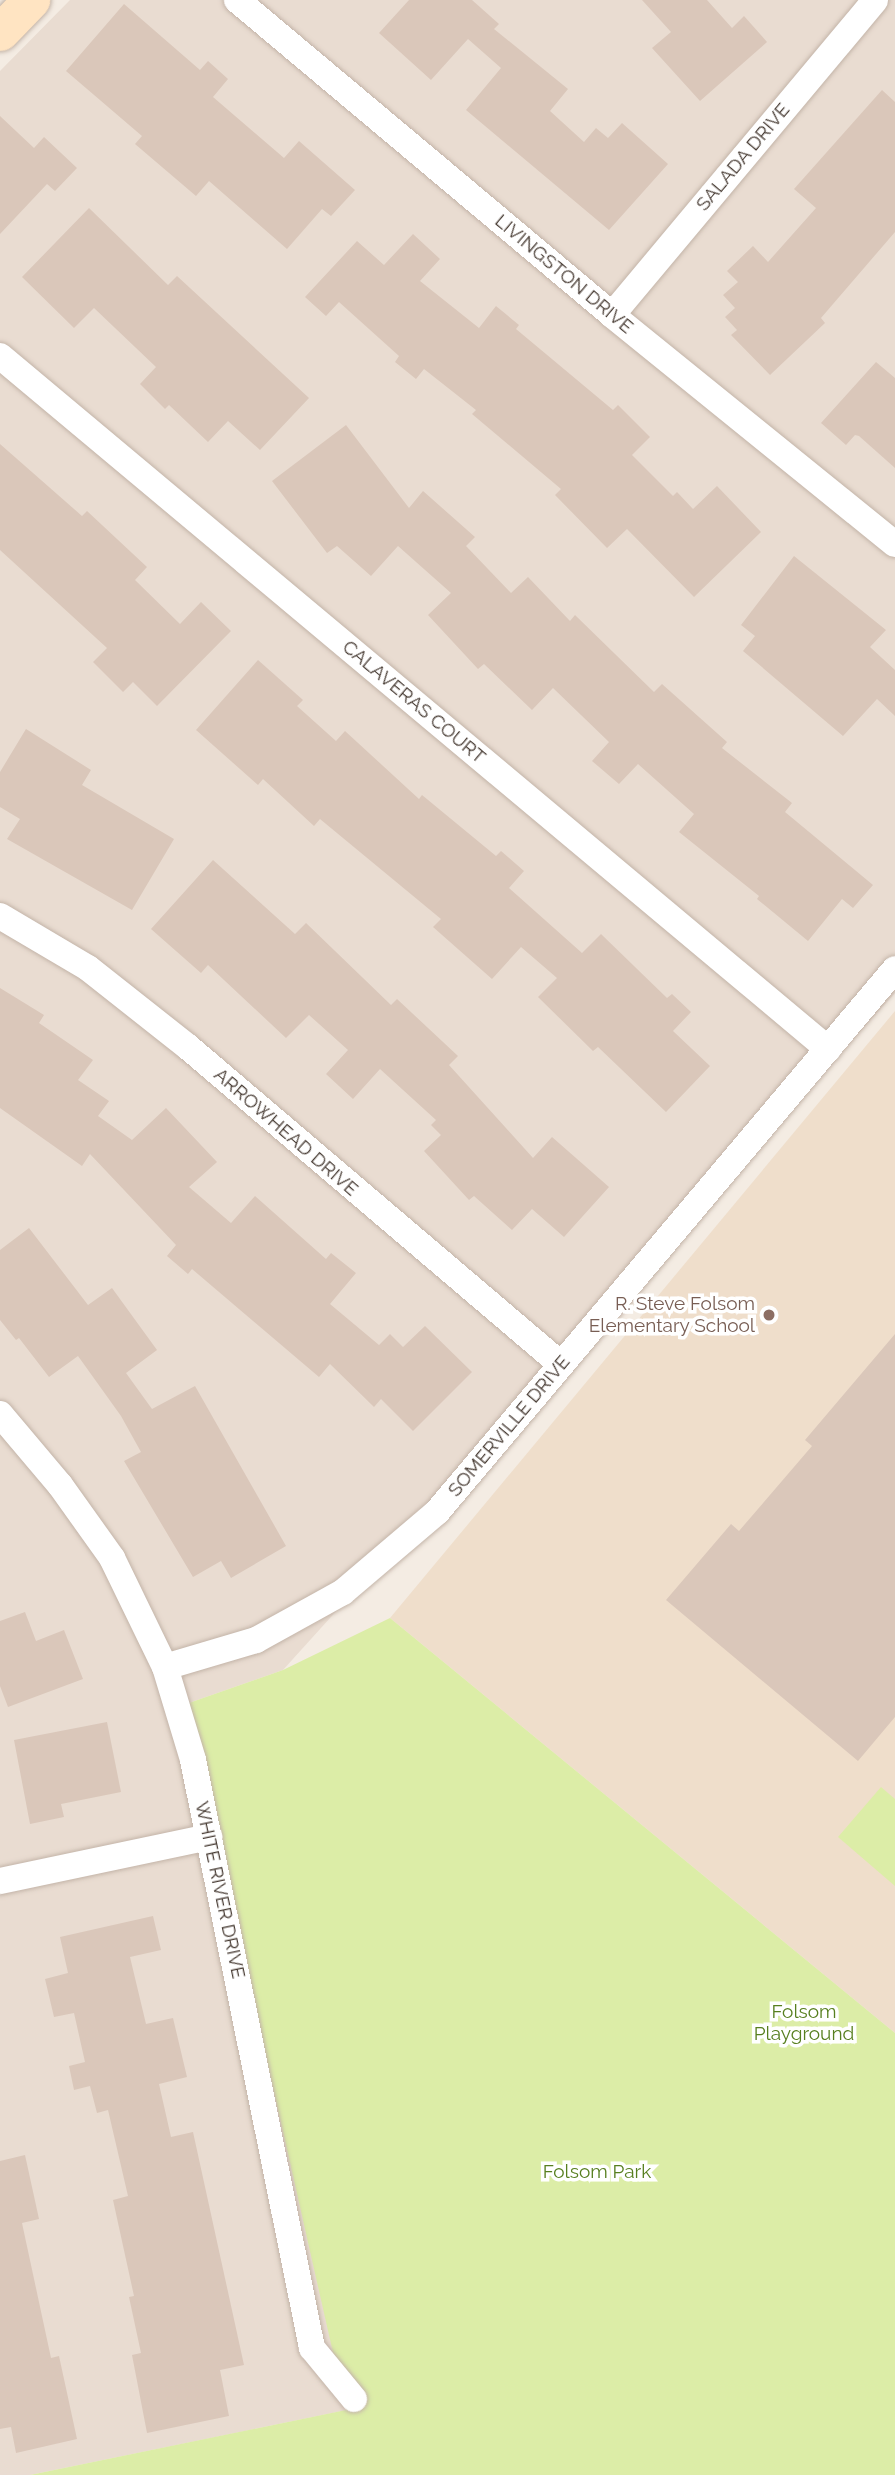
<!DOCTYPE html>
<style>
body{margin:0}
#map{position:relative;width:895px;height:2475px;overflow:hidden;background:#f4ece3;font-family:Raleway,sans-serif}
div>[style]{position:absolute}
.residential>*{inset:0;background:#e9dcd1}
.education>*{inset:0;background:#efdecb}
.green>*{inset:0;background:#dceda7}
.building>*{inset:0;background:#dac7ba}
.roads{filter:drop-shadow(0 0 2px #c3b4a8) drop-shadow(0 0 2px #c3b4a8)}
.street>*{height:26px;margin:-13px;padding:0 13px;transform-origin:13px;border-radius:13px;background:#fff}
.secondary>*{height:37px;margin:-18.5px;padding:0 18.5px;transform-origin:18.5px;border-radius:18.5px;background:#ffe4c2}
.dots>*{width:19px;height:19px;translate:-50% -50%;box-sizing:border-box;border:4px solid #fff;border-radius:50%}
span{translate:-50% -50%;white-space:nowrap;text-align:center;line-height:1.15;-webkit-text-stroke:7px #fff;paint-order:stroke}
.street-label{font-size:19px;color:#473b33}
.education-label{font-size:19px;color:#785e54}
.right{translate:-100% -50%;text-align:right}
.park-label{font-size:19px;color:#577f1f}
</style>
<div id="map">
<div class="residential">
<div style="clip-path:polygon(70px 0,895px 0,895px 993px,283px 1670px,186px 1704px,347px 2410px,30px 2475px,0 2475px,0 71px)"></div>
</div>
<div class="education">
<div style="clip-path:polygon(895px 1011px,895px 2033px,390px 1618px)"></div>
</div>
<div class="green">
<div style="clip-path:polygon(390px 1618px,895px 2033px,895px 2475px,30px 2475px,346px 2410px,186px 1704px,283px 1670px)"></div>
<div style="clip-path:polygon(881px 1787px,895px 1799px,895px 1886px,838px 1837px)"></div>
</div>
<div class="building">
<div style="clip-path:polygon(409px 0,472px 0,499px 24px,494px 29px,568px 89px,550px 111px,584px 142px,596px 128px,608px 138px,622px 123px,668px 164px,609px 230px,466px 110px,501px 68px,468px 39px,431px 80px,379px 33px)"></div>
<div style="clip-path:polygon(642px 0,707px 0,732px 28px,744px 16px,767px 42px,700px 101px,652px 48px,671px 32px)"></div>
<div style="clip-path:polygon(124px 4px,200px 70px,208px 61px,228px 79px,213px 97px,284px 158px,299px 141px,355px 190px,331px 216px,322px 209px,287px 249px,209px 181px,196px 196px,135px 144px,142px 136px,66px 71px)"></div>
<div style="clip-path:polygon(882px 90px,895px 102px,895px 232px,821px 318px,825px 323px,770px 375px,731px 335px,737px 330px,725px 317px,735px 308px,723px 295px,738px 282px,727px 271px,753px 246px,768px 262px,816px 208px,794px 189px)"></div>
<div style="clip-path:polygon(0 116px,34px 148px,44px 137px,77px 168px,55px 191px,47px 184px,0 234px)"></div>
<div style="clip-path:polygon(89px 208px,168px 285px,177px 276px,309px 398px,260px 450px,228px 421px,208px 442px,169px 405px,165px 409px,140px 384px,156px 367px,94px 308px,74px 328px,22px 277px)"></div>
<div style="clip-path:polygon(413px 234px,440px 259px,420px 281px,479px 328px,496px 306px,519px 325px,516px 329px,613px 410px,618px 405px,650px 437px,632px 455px,673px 496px,677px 492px,693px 509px,717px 486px,761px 532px,694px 597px,627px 529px,607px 548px,555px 495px,561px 489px,472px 414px,476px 410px,424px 369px,416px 379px,395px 362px,399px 356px,339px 302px,326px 316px,305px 297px,357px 241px,384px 265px)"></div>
<div style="clip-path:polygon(876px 362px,895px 378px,895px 468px,859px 436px,855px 435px,846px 445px,821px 423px)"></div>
<div style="clip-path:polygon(346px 425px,409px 508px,423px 491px,475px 537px,466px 546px,511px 593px,528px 577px,570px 621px,575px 615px,654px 692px,662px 684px,727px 742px,722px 748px,792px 803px,785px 812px,873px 885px,853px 908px,842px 899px,808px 941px,757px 899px,759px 896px,679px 832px,694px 814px,638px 764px,619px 784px,592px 761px,609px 742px,553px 688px,532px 710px,484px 664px,478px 669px,428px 615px,451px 593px,398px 546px,371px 576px,337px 546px,327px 553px,272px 481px)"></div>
<div style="clip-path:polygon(0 444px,82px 516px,87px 511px,147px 567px,135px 580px,180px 624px,201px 602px,231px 631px,157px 706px,133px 682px,123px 692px,93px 662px,107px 648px,0 550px)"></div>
<div style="clip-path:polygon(794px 556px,886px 630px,870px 647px,895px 670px,895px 716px,877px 699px,843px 736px,743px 651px,755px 636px,741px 625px)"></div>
<div style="clip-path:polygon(258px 660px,303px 700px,297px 706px,336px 741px,345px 731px,419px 799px,422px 795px,496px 856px,501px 851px,524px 871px,509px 888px,582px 953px,601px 934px,667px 998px,672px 994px,691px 1012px,673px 1031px,710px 1066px,666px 1112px,598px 1047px,593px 1051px,538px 997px,557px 978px,521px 947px,492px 979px,433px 927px,441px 919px,320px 819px,314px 826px,263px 779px,258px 785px,196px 730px)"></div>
<div style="clip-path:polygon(26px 729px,91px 770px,82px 785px,174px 839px,132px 910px,7px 839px,20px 819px,0 807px,0 772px)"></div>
<div style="clip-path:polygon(213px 860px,295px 934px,306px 923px,391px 1005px,397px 999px,458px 1056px,449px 1065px,533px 1158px,552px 1137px,609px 1187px,564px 1237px,532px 1209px,512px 1230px,474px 1196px,469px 1200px,424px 1151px,441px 1135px,431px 1125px,436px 1120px,380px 1069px,353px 1099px,326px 1074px,348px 1050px,309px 1015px,286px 1038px,208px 965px,201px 973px,151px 929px)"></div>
<div style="clip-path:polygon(0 988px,44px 1015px,39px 1023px,93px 1060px,78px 1080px,109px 1101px,98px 1116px,132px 1140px,166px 1108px,217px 1162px,189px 1187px,231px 1223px,255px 1196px,326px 1259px,331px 1253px,356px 1273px,330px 1304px,379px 1345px,390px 1334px,403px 1347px,425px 1326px,472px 1372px,413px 1431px,381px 1399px,374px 1407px,330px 1364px,319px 1377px,192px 1269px,188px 1274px,167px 1256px,176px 1245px,90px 1154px,82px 1166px,0 1108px)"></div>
<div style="clip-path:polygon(29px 1228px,88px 1305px,112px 1288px,157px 1350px,126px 1373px,152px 1409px,195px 1386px,286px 1546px,231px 1578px,221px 1561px,193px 1577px,124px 1461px,141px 1452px,121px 1416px,78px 1356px,49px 1377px,19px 1338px,16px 1340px,0 1320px,0 1250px)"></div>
<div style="clip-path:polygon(895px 1334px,895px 1717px,858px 1761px,666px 1600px,731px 1524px,739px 1531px,812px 1446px,805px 1440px)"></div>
<div style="clip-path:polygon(25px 1612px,36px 1641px,64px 1630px,83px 1679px,8px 1707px,0 1686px,0 1621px)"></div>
<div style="clip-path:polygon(107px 1722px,121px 1792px,61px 1804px,64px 1817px,30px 1824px,14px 1740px)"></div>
<div style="clip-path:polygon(153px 1916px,161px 1950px,130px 1957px,146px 2024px,173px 2018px,187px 2077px,159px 2084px,171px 2137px,193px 2132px,244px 2365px,220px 2370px,229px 2416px,147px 2433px,132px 2355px,141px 2353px,129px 2297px,134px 2296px,113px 2200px,128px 2196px,108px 2110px,97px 2113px,90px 2086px,74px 2090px,69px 2066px,85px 2062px,74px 2013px,54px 2017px,45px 1979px,68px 1973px,60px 1937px)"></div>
<div style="clip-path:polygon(25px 2155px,39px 2219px,22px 2223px,51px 2358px,59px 2356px,77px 2439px,16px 2453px,11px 2427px,0 2429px,0 2161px)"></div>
</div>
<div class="roads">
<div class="street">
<div style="left:237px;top:0;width:490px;rotate:40deg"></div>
<div style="left:612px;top:315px;width:364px;rotate:39deg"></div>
<div style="left:612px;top:315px;width:410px;rotate:-50.1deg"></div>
<div style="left:0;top:356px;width:1080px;rotate:39.93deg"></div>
<div style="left:0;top:916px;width:102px;rotate:30.6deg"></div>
<div style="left:88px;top:968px;width:127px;rotate:38.3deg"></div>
<div style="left:188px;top:1047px;width:490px;rotate:40.4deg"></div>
<div style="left:0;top:1414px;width:93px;rotate:49.8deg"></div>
<div style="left:60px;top:1485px;width:90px;rotate:54.5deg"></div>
<div style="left:112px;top:1558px;width:121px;rotate:64.1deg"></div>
<div style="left:165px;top:1667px;width:97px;rotate:73.2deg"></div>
<div style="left:193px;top:1760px;width:600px;rotate:78.56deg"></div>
<div style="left:312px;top:2348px;width:66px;rotate:50.5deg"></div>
<div style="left:165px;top:1667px;width:95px;rotate:-16.5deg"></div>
<div style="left:256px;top:1640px;width:99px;rotate:-28.9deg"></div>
<div style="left:343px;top:1592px;width:123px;rotate:-40.4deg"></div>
<div style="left:437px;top:1512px;width:710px;rotate:-49.85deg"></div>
<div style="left:0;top:1881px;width:214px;rotate:-11.9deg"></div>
</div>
<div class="secondary">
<div style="left:0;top:32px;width:45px;rotate:-45.9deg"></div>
</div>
</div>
<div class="dots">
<div style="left:769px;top:1315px;background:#8d6e63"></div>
</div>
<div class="street-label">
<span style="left:743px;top:157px;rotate:-50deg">SALADA DRIVE</span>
<span style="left:564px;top:274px;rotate:40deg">LIVINGSTON DRIVE</span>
<span style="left:414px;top:702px;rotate:40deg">CALAVERAS COURT</span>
<span style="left:286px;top:1132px;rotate:41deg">ARROWHEAD DRIVE</span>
<span style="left:509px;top:1426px;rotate:-50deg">SOMERVILLE DRIVE</span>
<span style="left:220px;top:1890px;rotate:78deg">WHITE RIVER DRIVE</span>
</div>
<div class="education-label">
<span class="right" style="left:755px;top:1315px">R. Steve Folsom<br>Elementary School</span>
</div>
<div class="park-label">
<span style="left:804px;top:2023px">Folsom<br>Playground</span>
<span style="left:597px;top:2172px">Folsom Park</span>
</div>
</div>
